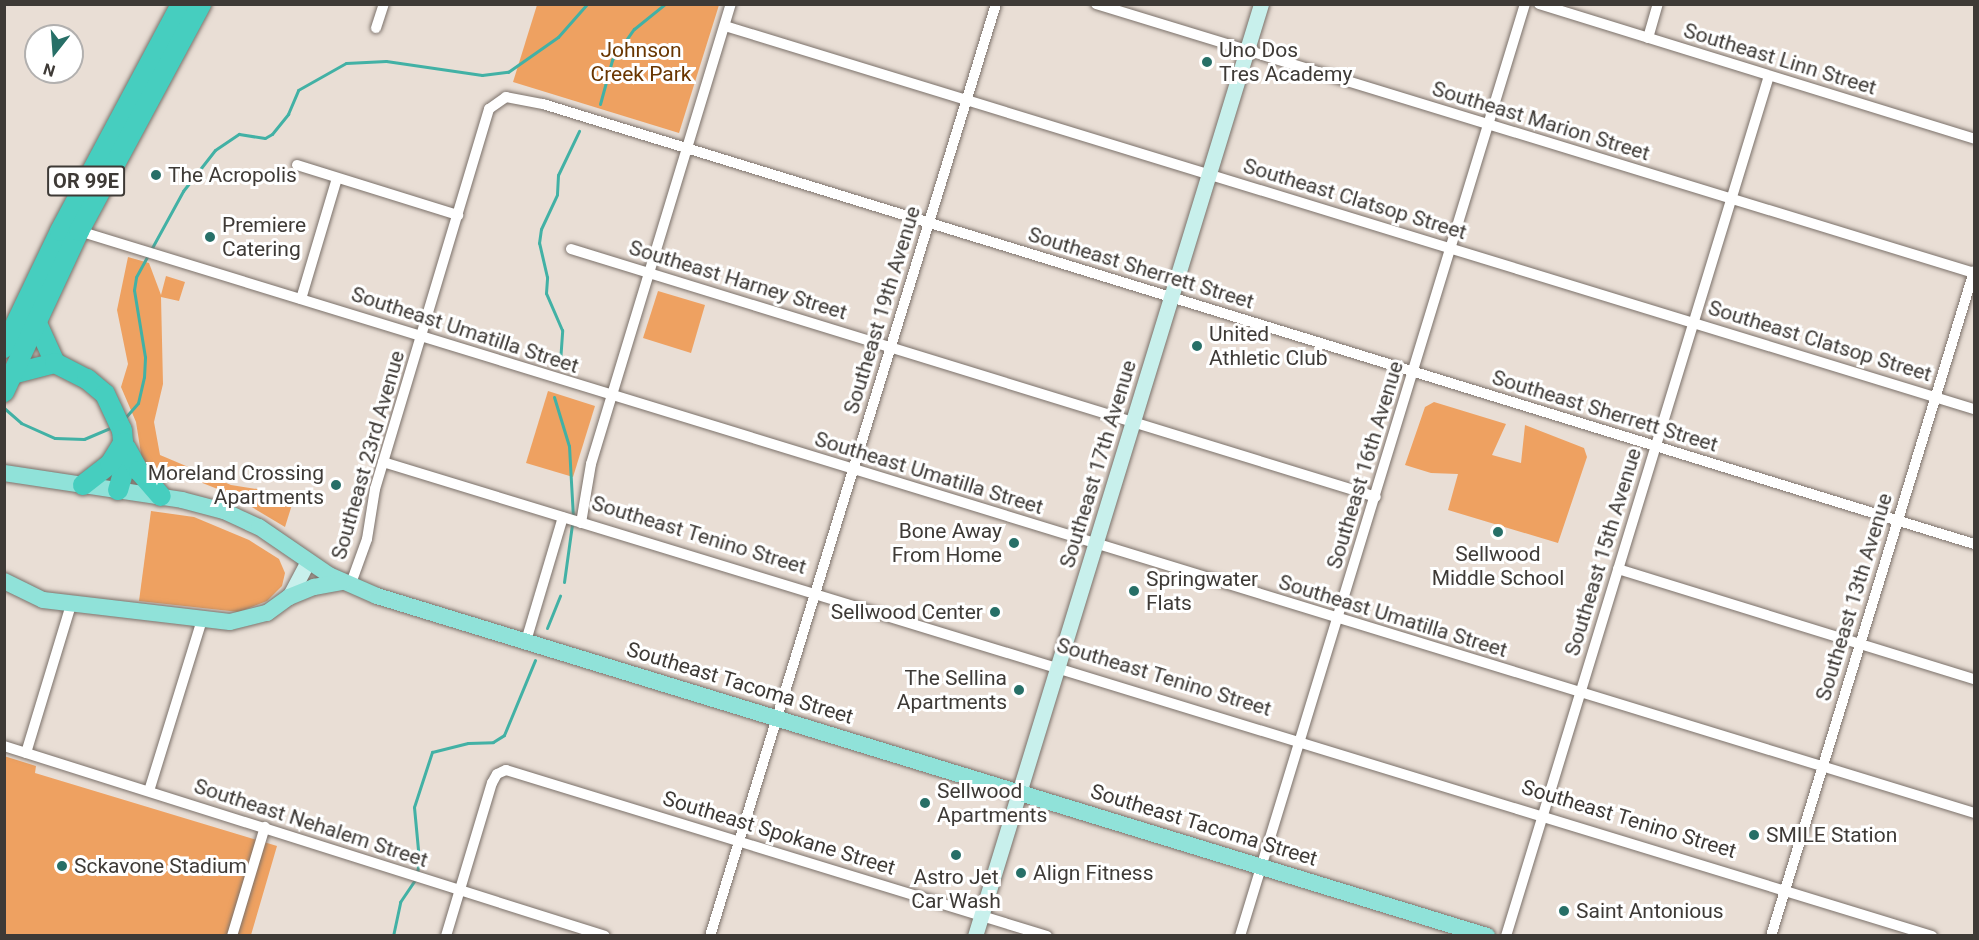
<!DOCTYPE html>
<style>
body{margin:0}
#map{position:relative;width:1979px;height:940px;overflow:hidden;background:#e9ded5;font-family:Roboto,sans-serif}
div>[style]{position:absolute}
.green>*{inset:0;background:#eea161}
.stream>*{height:3px;margin:-1.5px;padding:0 1.5px;transform-origin:1.5px;border-radius:1.5px;background:#42b1a5}
.roads{filter:drop-shadow(0 0 2px #7b716a) drop-shadow(0 0 2px #7b716a)}
.street>*{height:10px;margin:-5px;padding:0 5px;transform-origin:5px;border-radius:5px;background:#fff}
.secondary>*{height:15px;margin:-7.5px;padding:0 7.5px;transform-origin:7.5px;border-radius:7.5px;background:#c8f0ec}
.primary>*{height:16px;margin:-8px;padding:0 8px;transform-origin:8px;border-radius:8px;background:#90e2d9}
.highway>*{height:20px;margin:-10px;padding:0 10px;transform-origin:10px;border-radius:10px;background:#46cebf}
.dots>*{width:16px;height:16px;translate:-50% -50%;box-sizing:border-box;border:3px solid #fff;border-radius:50%}
span{translate:-50% -50%;white-space:nowrap;text-align:center;line-height:1.15;-webkit-text-stroke:6px #fff;paint-order:stroke}
.shield-label span{padding:2px 4px;background:#fff;border:2px solid;border-radius:4px;-webkit-text-stroke-width:0}
.shield-label{font-size:20px;color:#3e3a36;font-weight:700}
.park-label{font-size:21px;color:#693600}
.poi-label{font-size:21px;color:#3e3a36}
.left{translate:0 -50%;text-align:left}
.right{translate:-100% -50%;text-align:right}
.street-label{font-size:21px;color:#3e3a36}
.frame{position:absolute;inset:0;border:6px solid #3e3a36;pointer-events:none}
.north{position:absolute;left:24px;top:24px;width:60px;height:60px;box-sizing:border-box;background:#fff;border:2px solid #b2b0af;border-radius:50%;rotate:197deg;font-size:16px;font-weight:700;line-height:24px;text-align:center;color:#3e3a36}
.north::after{content:'';display:block;margin:auto;width:21px;height:27px;background:#276f67;clip-path:polygon(50% 0,100% 100%,50% 72%,0 100%)}
</style>
<div id="map">
<div class="green">
<div style="clip-path:polygon(537px 5px,719px 5px,679px 133px,513px 82px)"></div>
<div style="clip-path:polygon(128px 257px,149px 263px,161px 295px,166px 276px,185px 282px,179px 301px,161px 297px,163px 384px,154px 422px,160px 455px,231px 485px,295px 495px,285px 527px,230px 494px,200px 482px,152px 473px,142px 460px,136px 422px,121px 387px,128px 364px,117px 310px)"></div>
<div style="clip-path:polygon(658px 291px,705px 305px,691px 353px,643px 338px)"></div>
<div style="clip-path:polygon(548px 391px,595px 406px,573px 477px,526px 463px)"></div>
<div style="clip-path:polygon(1434px 402px,1506px 424px,1492px 455px,1521px 463px,1525px 425px,1584px 448px,1587px 457px,1558px 543px,1448px 510px,1458px 474px,1431px 473px,1405px 465px,1425px 407px)"></div>
<div style="clip-path:polygon(151px 511px,194px 517px,249px 540px,279px 559px,285px 573px,282px 586px,267px 601px,239px 612px,139px 601px)"></div>
<div style="clip-path:polygon(4px 756px,36px 766px,35px 773px,277px 846px,251px 935px,5px 935px)"></div>
</div>
<div class="stream">
<div style="left:600px;top:104px;width:46px;rotate:-74.7deg"></div>
<div style="left:612px;top:60px;width:38px;rotate:-55deg"></div>
<div style="left:634px;top:29px;width:40px;rotate:-39deg"></div>
<div style="left:560px;top:362px;width:32px;rotate:-86deg"></div>
<div style="left:562px;top:330px;width:40px;rotate:-113.4deg"></div>
<div style="left:546px;top:293px;width:16px;rotate:-86deg"></div>
<div style="left:547px;top:277px;width:35px;rotate:-103deg"></div>
<div style="left:539px;top:243px;width:14px;rotate:-82deg"></div>
<div style="left:541px;top:229px;width:38px;rotate:-65deg"></div>
<div style="left:557px;top:194px;width:19px;rotate:-87deg"></div>
<div style="left:558px;top:175px;width:49px;rotate:-64.5deg"></div>
<div style="left:554px;top:397px;width:51px;rotate:73deg"></div>
<div style="left:569px;top:446px;width:72px;rotate:86.8deg"></div>
<div style="left:4px;top:408px;width:23px;rotate:41deg"></div>
<div style="left:21px;top:423px;width:37px;rotate:24deg"></div>
<div style="left:55px;top:438px;width:29px;rotate:2deg"></div>
<div style="left:84px;top:439px;width:33px;rotate:-23deg"></div>
<div style="left:124px;top:419px;width:21px;rotate:-49deg"></div>
<div style="left:138px;top:403px;width:27px;rotate:-77deg"></div>
<div style="left:144px;top:377px;width:20px;rotate:-87deg"></div>
<div style="left:145px;top:357px;width:68px;rotate:-99.3deg"></div>
<div style="left:134px;top:290px;width:13px;rotate:-81deg"></div>
<div style="left:136px;top:277px;width:98px;rotate:-61.3deg"></div>
<div style="left:183px;top:191px;width:52px;rotate:-52deg"></div>
<div style="left:215px;top:150px;width:29px;rotate:-34deg"></div>
<div style="left:239px;top:134px;width:26px;rotate:9deg"></div>
<div style="left:265px;top:138px;width:8px;rotate:-30deg"></div>
<div style="left:272px;top:134px;width:26px;rotate:-51deg"></div>
<div style="left:288px;top:114px;width:26px;rotate:-67deg"></div>
<div style="left:298px;top:90px;width:55px;rotate:-29.4deg"></div>
<div style="left:346px;top:63px;width:40px;rotate:-2.9deg"></div>
<div style="left:386px;top:61px;width:97px;rotate:8.3deg"></div>
<div style="left:482px;top:75px;width:26px;rotate:-7deg"></div>
<div style="left:508px;top:72px;width:61px;rotate:-35deg"></div>
<div style="left:558px;top:37px;width:44px;rotate:-48.7deg"></div>
<div style="left:564px;top:582px;width:59px;rotate:-82.1deg"></div>
<div style="left:547px;top:628px;width:35px;rotate:-68deg"></div>
<div style="left:417px;top:873px;width:13px;rotate:-81deg"></div>
<div style="left:419px;top:860px;width:53px;rotate:-95.4deg"></div>
<div style="left:414px;top:807px;width:58px;rotate:-71.9deg"></div>
<div style="left:432px;top:752px;width:37px;rotate:-14deg"></div>
<div style="left:468px;top:743px;width:25px;rotate:-2deg"></div>
<div style="left:493px;top:742px;width:13px;rotate:-32deg"></div>
<div style="left:504px;top:735px;width:81px;rotate:-67.5deg"></div>
<div style="left:393px;top:936px;width:35px;rotate:-78deg"></div>
<div style="left:400px;top:902px;width:27px;rotate:-56deg"></div>
</div>
<div class="roads">
<div class="street">
<div style="left:1096px;top:4px;width:918px;rotate:17.03deg"></div>
<div style="left:1539px;top:4px;width:455px;rotate:17.2deg"></div>
<div style="left:725px;top:26px;width:1306px;rotate:17.05deg"></div>
<div style="left:376px;top:28px;width:25px;rotate:-72deg"></div>
<div style="left:1648px;top:38px;width:35px;rotate:-74deg"></div>
<div style="left:297px;top:165px;width:169px;rotate:17.3deg"></div>
<div style="left:79px;top:231px;width:1982px;rotate:17.07deg"></div>
<div style="left:571px;top:249px;width:842px;rotate:17.12deg"></div>
<div style="left:301px;top:299px;width:126px;rotate:-73.4deg"></div>
<div style="left:383px;top:462px;width:1620px;rotate:17.01deg"></div>
<div style="left:581px;top:523px;width:60px;rotate:-80.4deg"></div>
<div style="left:591px;top:464px;width:481px;rotate:-73.1deg"></div>
<div style="left:1618px;top:569px;width:373px;rotate:17.2deg"></div>
<div style="left:350px;top:586px;width:50px;rotate:-70.1deg"></div>
<div style="left:367px;top:539px;width:51px;rotate:-80.9deg"></div>
<div style="left:375px;top:489px;width:397px;rotate:-73.3deg"></div>
<div style="left:489px;top:109px;width:21px;rotate:-35deg"></div>
<div style="left:506px;top:97px;width:38px;rotate:11deg"></div>
<div style="left:543px;top:104px;width:1497px;rotate:17.09deg"></div>
<div style="left:526px;top:641px;width:129px;rotate:-73.4deg"></div>
<div style="left:4px;top:746px;width:630px;rotate:17.54deg"></div>
<div style="left:26px;top:753px;width:158px;rotate:-73.1deg"></div>
<div style="left:149px;top:791px;width:179px;rotate:-72.8deg"></div>
<div style="left:232px;top:936px;width:114px;rotate:-73.2deg"></div>
<div style="left:446px;top:936px;width:160px;rotate:-73.3deg"></div>
<div style="left:492px;top:783px;width:10px;rotate:-61deg"></div>
<div style="left:497px;top:774px;width:10px;rotate:-24deg"></div>
<div style="left:506px;top:770px;width:566px;rotate:17.06deg"></div>
<div style="left:710px;top:936px;width:975px;rotate:-72.94deg"></div>
<div style="left:1240px;top:936px;width:975px;rotate:-73deg"></div>
<div style="left:1506px;top:936px;width:899px;rotate:-73deg"></div>
<div style="left:1771px;top:936px;width:695px;rotate:-73.02deg"></div>
</div>
<div class="secondary">
<div style="left:289px;top:597px;width:41px;rotate:-62.2deg"></div>
<div style="left:975px;top:936px;width:975px;rotate:-72.94deg"></div>
</div>
<div class="primary">
<div style="left:4px;top:473px;width:180px;rotate:8.6deg"></div>
<div style="left:182px;top:500px;width:43px;rotate:14.7deg"></div>
<div style="left:224px;top:511px;width:38px;rotate:25deg"></div>
<div style="left:259px;top:527px;width:85px;rotate:34.4deg"></div>
<div style="left:329px;top:575px;width:52px;rotate:23.6deg"></div>
<div style="left:377px;top:596px;width:1161px;rotate:17.03deg"></div>
<div style="left:4px;top:581px;width:43px;rotate:26deg"></div>
<div style="left:43px;top:600px;width:188px;rotate:6.7deg"></div>
<div style="left:230px;top:622px;width:38px;rotate:-14deg"></div>
<div style="left:267px;top:613px;width:27px;rotate:-36deg"></div>
<div style="left:289px;top:597px;width:27px;rotate:-22deg"></div>
<div style="left:314px;top:587px;width:29px;rotate:-10deg"></div>
</div>
<div class="highway">
<div style="left:36px;top:321px;width:46px;rotate:65.7deg"></div>
<div style="left:4px;top:348px;width:130px;rotate:-64.4deg"></div>
<div style="left:60px;top:231px;width:257px;rotate:-61.9deg"></div>
<div style="left:12px;top:374px;width:44px;rotate:-14.3deg"></div>
<div style="left:55px;top:363px;width:36px;rotate:27deg"></div>
<div style="left:87px;top:379px;width:23px;rotate:40deg"></div>
<div style="left:105px;top:394px;width:40px;rotate:65deg"></div>
<div style="left:122px;top:430px;width:36px;rotate:85deg"></div>
<div style="left:125px;top:466px;width:25px;rotate:106deg"></div>
<div style="left:4px;top:392px;width:178px;rotate:-65deg"></div>
<div style="left:79px;top:231px;width:258px;rotate:-61.7deg"></div>
<div style="left:126px;top:448px;width:26px;rotate:61deg"></div>
<div style="left:139px;top:471px;width:33px;rotate:49deg"></div>
<div style="left:83px;top:485px;width:34px;rotate:-38deg"></div>
<div style="left:110px;top:464px;width:25px;rotate:-58deg"></div>
</div>
</div>
<div class="dots">
<div style="left:1207px;top:62px;background:#276f67"></div>
<div style="left:156px;top:175px;background:#276f67"></div>
<div style="left:210px;top:237px;background:#276f67"></div>
<div style="left:1197px;top:346px;background:#276f67"></div>
<div style="left:336px;top:485px;background:#276f67"></div>
<div style="left:1498px;top:532px;background:#276f67"></div>
<div style="left:1014px;top:543px;background:#276f67"></div>
<div style="left:1134px;top:591px;background:#276f67"></div>
<div style="left:995px;top:612px;background:#276f67"></div>
<div style="left:1019px;top:690px;background:#276f67"></div>
<div style="left:925px;top:803px;background:#276f67"></div>
<div style="left:1754px;top:835px;background:#276f67"></div>
<div style="left:956px;top:855px;background:#276f67"></div>
<div style="left:62px;top:866px;background:#276f67"></div>
<div style="left:1021px;top:873px;background:#276f67"></div>
<div style="left:1564px;top:911px;background:#276f67"></div>
</div>
<div class="shield-label">
<span style="left:86px;top:181px">OR 99E</span>
</div>
<div class="park-label">
<span style="left:641px;top:62px">Johnson<br>Creek Park</span>
</div>
<div class="poi-label">
<span class="left" style="left:1219px;top:62px">Uno Dos<br>Tres Academy</span>
<span class="left" style="left:168px;top:175px">The Acropolis</span>
<span class="left" style="left:222px;top:237px">Premiere<br>Catering</span>
<span class="left" style="left:1209px;top:346px">United<br>Athletic Club</span>
<span class="right" style="left:324px;top:485px">Moreland Crossing<br>Apartments</span>
<span class="right" style="left:1002px;top:543px">Bone Away<br>From Home</span>
<span style="left:1498px;top:566px">Sellwood<br>Middle School</span>
<span class="left" style="left:1146px;top:591px">Springwater<br>Flats</span>
<span class="right" style="left:983px;top:612px">Sellwood Center</span>
<span class="right" style="left:1007px;top:690px">The Sellina<br>Apartments</span>
<span class="left" style="left:937px;top:803px">Sellwood<br>Apartments</span>
<span class="left" style="left:1766px;top:835px">SMILE Station</span>
<span class="left" style="left:74px;top:866px">Sckavone Stadium</span>
<span class="left" style="left:1033px;top:873px">Align Fitness</span>
<span style="left:956px;top:889px">Astro Jet<br>Car Wash</span>
<span class="left" style="left:1576px;top:911px">Saint Antonious</span>
</div>
<div class="street-label">
<span style="left:1780px;top:59px;rotate:17deg">Southeast Linn Street</span>
<span style="left:1541px;top:121px;rotate:17deg">Southeast Marion Street</span>
<span style="left:1355px;top:199px;rotate:17deg">Southeast Clatsop Street</span>
<span style="left:1141px;top:268px;rotate:17deg">Southeast Sherrett Street</span>
<span style="left:738px;top:280px;rotate:17deg">Southeast Harney Street</span>
<span style="left:882px;top:310px;rotate:-73deg">Southeast 19th Avenue</span>
<span style="left:465px;top:330px;rotate:18deg">Southeast Umatilla Street</span>
<span style="left:1820px;top:341px;rotate:17deg">Southeast Clatsop Street</span>
<span style="left:1605px;top:411px;rotate:17deg">Southeast Sherrett Street</span>
<span style="left:368px;top:455px;rotate:-74deg">Southeast 23rd Avenue</span>
<span style="left:1098px;top:464px;rotate:-73deg">Southeast 17th Avenue</span>
<span style="left:1365px;top:465px;rotate:-73deg">Southeast 16th Avenue</span>
<span style="left:929px;top:473px;rotate:17deg">Southeast Umatilla Street</span>
<span style="left:699px;top:535px;rotate:17deg">Southeast Tenino Street</span>
<span style="left:1603px;top:552px;rotate:-73deg">Southeast 15th Avenue</span>
<span style="left:1854px;top:597px;rotate:-73deg">Southeast 13th Avenue</span>
<span style="left:1393px;top:616px;rotate:17deg">Southeast Umatilla Street</span>
<span style="left:1164px;top:677px;rotate:17deg">Southeast Tenino Street</span>
<span style="left:740px;top:683px;rotate:17deg">Southeast Tacoma Street</span>
<span style="left:1629px;top:819px;rotate:17deg">Southeast Tenino Street</span>
<span style="left:311px;top:823px;rotate:18deg">Southeast Nehalem Street</span>
<span style="left:1204px;top:825px;rotate:17deg">Southeast Tacoma Street</span>
<span style="left:779px;top:833px;rotate:17deg">Southeast Spokane Street</span>
</div>
<div class="frame"></div>
<div class="north">N</div>
</div>
